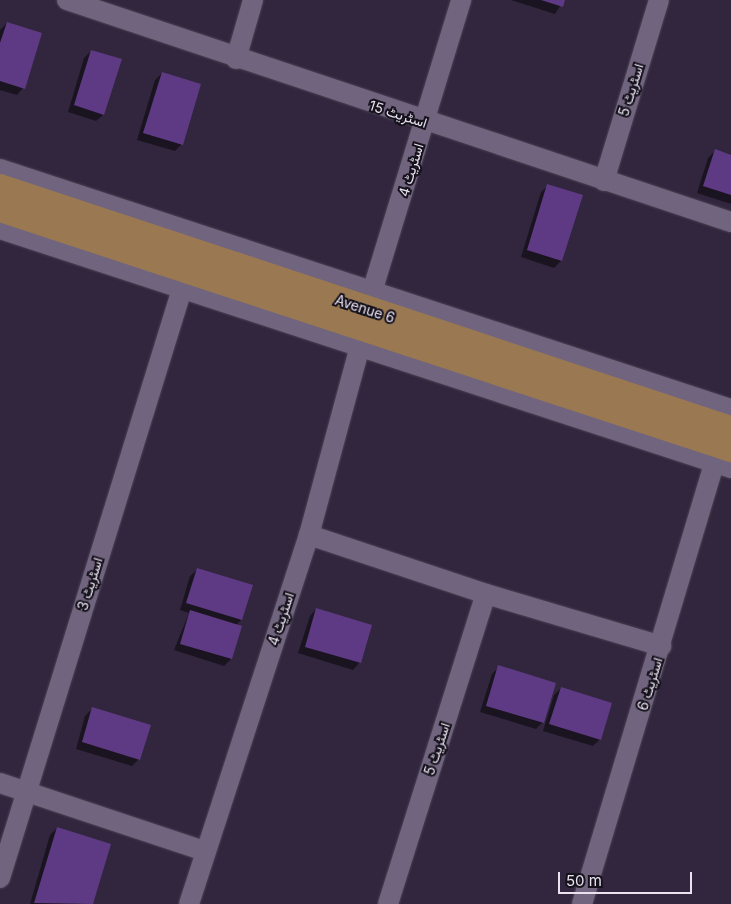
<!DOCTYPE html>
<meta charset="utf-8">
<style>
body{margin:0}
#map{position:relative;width:731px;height:904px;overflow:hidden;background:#31263d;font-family:Inter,Vazirmatn,sans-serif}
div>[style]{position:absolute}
.shadow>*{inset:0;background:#0007}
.building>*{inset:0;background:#5f3a84}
.roads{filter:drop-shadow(0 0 1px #4b4254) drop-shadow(0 0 1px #4b4254)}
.minor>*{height:20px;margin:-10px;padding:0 10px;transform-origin:10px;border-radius:10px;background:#70647e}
.major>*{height:26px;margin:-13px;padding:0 13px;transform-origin:13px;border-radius:13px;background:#997852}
span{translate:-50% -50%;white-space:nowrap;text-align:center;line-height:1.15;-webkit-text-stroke:4px #16121c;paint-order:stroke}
.street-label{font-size:14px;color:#e8e2f1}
.scale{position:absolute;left:558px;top:872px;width:134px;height:22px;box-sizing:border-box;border:2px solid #e8e2f1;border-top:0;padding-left:6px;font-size:15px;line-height:18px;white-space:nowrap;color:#e8e2f1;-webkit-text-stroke:4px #16121c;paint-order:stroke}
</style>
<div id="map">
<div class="shadow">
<div style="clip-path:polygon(511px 0,564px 0,555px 14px)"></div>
<div style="clip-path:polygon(7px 23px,23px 88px,17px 95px,0 90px,0 30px)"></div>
<div style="clip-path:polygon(91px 51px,103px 115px,96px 121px,68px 112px,84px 58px)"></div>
<div style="clip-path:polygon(162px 73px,200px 85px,181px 145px,175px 151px,137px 140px,155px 80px)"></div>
<div style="clip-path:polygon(715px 151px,731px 156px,731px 204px,697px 193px,708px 158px)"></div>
<div style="clip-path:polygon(548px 186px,561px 261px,554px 268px,521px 257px,541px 192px)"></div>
<div style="clip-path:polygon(197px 570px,241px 620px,236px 625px,240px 627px,231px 659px,224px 666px,174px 650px,189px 613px,180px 610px,190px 576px)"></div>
<div style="clip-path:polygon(316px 609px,371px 626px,359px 663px,353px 670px,298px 653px,310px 616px)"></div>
<div style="clip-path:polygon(499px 667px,543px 722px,536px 729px,480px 712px,492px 674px)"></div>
<div style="clip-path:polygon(561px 688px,600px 739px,593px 746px,543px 731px,554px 695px)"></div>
<div style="clip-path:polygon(92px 709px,139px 759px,132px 766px,76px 749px,85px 716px)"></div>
<div style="clip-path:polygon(57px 828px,110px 844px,92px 904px,30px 904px,50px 835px)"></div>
</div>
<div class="building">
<div style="clip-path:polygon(541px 0,565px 0,563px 7px)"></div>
<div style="clip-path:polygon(7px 22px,42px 33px,25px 89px,0 81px,0 43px)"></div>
<div style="clip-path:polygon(91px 50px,122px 59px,104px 115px,74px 105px)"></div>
<div style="clip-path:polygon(162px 72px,201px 84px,183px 145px,143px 133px)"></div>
<div style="clip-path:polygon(715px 149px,731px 155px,731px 195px,703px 186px)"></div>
<div style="clip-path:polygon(547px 184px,583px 195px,562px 261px,527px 250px)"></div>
<div style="clip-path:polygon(197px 568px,253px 585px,242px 620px,186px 603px)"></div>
<div style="clip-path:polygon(316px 608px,372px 625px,361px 663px,305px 647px)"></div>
<div style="clip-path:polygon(190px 610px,242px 626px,232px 659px,180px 644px)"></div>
<div style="clip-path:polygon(498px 665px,556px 683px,544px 723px,486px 706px)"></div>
<div style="clip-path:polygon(561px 687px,612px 703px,601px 740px,549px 724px)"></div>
<div style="clip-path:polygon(92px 707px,151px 725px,140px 760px,82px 742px)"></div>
<div style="clip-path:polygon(57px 827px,111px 844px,93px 904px,34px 903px)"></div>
</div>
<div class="roads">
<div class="minor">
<div style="left:67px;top:0;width:700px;rotate:18.49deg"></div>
<div style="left:236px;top:59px;width:61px;rotate:-73.9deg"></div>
<div style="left:0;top:169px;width:769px;rotate:18.18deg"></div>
<div style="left:604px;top:181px;width:189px;rotate:-73.1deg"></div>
<div style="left:0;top:229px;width:769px;rotate:18.11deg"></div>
<div style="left:368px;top:305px;width:319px;rotate:-73deg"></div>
<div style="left:309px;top:535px;width:187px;rotate:18.4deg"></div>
<div style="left:486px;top:594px;width:183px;rotate:16.5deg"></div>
<div style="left:0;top:783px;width:215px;rotate:18.4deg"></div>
<div style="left:0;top:878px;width:616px;rotate:-72.83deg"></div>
<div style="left:189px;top:904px;width:388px;rotate:-72deg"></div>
<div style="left:309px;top:535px;width:207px;rotate:-74.9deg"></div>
<div style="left:388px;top:904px;width:325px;rotate:-72.5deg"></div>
<div style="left:582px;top:904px;width:460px;rotate:-73.3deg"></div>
</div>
<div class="major">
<div style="left:0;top:187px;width:770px;rotate:18.32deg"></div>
<div style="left:0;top:209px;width:769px;rotate:18.18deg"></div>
</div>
</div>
<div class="street-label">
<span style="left:631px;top:90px;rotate:-73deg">اسٹریٹ 5</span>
<span style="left:398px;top:114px;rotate:18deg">اسٹریٹ 15</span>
<span style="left:411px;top:170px;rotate:-73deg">اسٹریٹ 4</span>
<span style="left:365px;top:309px;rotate:18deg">Avenue 6</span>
<span style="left:90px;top:584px;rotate:-73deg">اسٹریٹ 3</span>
<span style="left:281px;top:619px;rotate:-72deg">اسٹریٹ 4</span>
<span style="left:650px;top:684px;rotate:-73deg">اسٹریٹ 6</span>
<span style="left:437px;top:749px;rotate:-72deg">اسٹریٹ 5</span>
</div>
<div class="scale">50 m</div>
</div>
